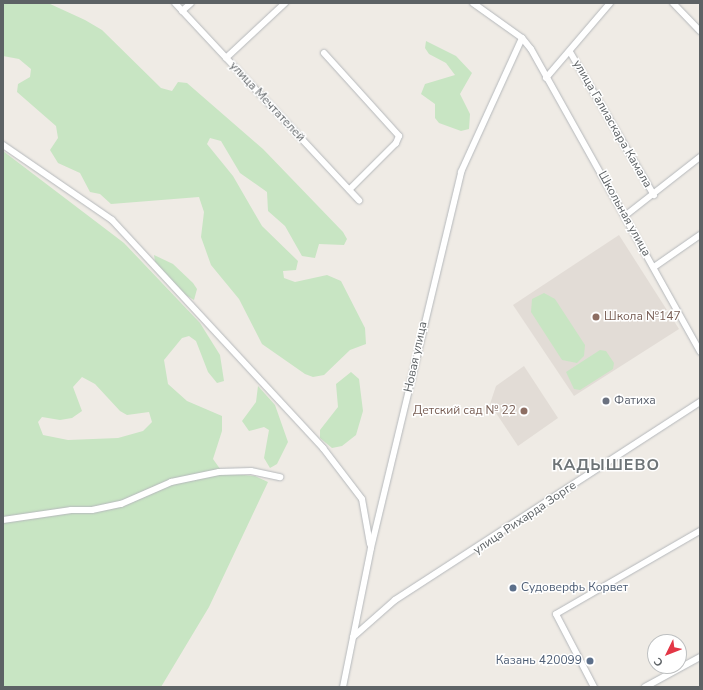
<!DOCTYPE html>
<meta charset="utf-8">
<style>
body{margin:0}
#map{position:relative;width:703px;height:690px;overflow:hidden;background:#efebe5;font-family:"Nunito Sans",sans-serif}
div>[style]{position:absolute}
.education>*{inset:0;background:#e2dcd6}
.green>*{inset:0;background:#c8e5c3}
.roads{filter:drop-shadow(0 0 1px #b5b8bb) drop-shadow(0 0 1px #b5b8bb)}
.minor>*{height:6px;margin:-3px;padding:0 3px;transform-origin:3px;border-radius:3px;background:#fff}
.dots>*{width:11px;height:11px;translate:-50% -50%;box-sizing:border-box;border:2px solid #fff;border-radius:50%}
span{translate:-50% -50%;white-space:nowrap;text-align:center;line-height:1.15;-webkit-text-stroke:3px #fff;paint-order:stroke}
.street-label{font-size:12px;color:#5d6265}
.education-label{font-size:12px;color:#785e54}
.left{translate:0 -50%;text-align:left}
.right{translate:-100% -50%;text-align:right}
.worship-label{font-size:12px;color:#5b616d}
.service-label{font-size:12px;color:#4e5e75}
.district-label{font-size:16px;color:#6e7477;font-weight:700;letter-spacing:1px}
.frame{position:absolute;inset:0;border:4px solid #5d6265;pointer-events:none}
.north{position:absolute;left:647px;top:634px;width:40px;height:40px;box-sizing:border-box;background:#fff;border:1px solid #bec0c1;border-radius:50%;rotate:227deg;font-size:11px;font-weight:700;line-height:16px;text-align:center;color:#5d6265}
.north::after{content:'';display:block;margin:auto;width:14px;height:18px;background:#e33746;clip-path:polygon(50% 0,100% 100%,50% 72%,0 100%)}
</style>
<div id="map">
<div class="education">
<div style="clip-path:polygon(619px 235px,679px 329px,574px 396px,513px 305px)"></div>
<div style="clip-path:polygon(524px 366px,558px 418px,518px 446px,490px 404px,496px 386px)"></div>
</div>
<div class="green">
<div style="clip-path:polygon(3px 3px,48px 3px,85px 20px,102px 30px,161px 88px,172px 91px,178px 82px,187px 83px,263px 149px,343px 232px,347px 239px,344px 245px,319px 244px,315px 258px,302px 256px,285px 226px,268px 211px,267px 192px,240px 173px,221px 141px,210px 138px,207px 144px,233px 176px,262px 226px,298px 261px,296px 270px,283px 271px,284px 278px,295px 282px,327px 275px,341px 281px,365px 328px,366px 344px,350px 350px,324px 375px,313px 377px,305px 374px,262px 344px,239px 299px,211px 265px,201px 237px,204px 212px,199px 197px,111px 204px,100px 194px,90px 192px,80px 173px,58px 163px,50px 150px,58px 138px,56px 126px,17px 92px,18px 84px,30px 77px,31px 69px,19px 59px,3px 56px)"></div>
<div style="clip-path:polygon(426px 41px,456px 56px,472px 73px,460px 94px,470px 114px,469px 129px,461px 131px,439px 123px,435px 118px,435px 104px,421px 94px,425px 84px,455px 75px,446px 63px,429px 54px,425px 48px)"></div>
<div style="clip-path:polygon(evenodd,3px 151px,124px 243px,200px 323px,220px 355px,224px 381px,217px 383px,208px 372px,196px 341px,189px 336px,182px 338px,164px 360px,168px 384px,187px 401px,222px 416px,222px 431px,213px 459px,223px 473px,255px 476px,268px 482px,209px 607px,161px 687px,3px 687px,3px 151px,82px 377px,95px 384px,120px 411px,127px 415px,149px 412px,152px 422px,143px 431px,118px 438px,68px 440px,43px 435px,38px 422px,42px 417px,60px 420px,72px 418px,82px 411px,73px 387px,82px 377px)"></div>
<div style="clip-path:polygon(154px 255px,173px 264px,193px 283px,197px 289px,194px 300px,184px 294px,155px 262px)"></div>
<div style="clip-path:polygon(544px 293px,555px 299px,585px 345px,584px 356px,577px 363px,562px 360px,531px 312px,532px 299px)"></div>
<div style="clip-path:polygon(600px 350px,606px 351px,614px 363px,613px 369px,580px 390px,574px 389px,566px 372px)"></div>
<div style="clip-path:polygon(351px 372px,359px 379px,363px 411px,356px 435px,342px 446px,332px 448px,320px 438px,320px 430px,338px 407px,336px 384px)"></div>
<div style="clip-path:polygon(258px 386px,275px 405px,288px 442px,277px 464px,270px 468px,264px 458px,269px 430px,264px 427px,249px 431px,242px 421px,256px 402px)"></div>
</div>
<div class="roads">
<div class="minor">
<div style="left:175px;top:3px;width:270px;rotate:47deg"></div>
<div style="left:473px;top:3px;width:60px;rotate:35.5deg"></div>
<div style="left:522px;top:38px;width:14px;rotate:51deg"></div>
<div style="left:531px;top:49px;width:347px;rotate:60.8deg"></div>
<div style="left:673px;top:3px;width:39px;rotate:46deg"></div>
<div style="left:182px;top:11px;width:12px;rotate:-42deg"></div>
<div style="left:570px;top:52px;width:166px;rotate:59.6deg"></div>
<div style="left:324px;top:53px;width:112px;rotate:47.9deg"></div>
<div style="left:399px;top:136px;width:8px;rotate:113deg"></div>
<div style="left:396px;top:143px;width:66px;rotate:135deg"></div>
<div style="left:226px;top:58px;width:81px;rotate:-43deg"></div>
<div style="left:546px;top:78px;width:99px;rotate:-49.5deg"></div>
<div style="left:3px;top:145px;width:132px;rotate:34.5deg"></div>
<div style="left:112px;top:220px;width:311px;rotate:47.2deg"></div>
<div style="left:323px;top:448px;width:64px;rotate:52.6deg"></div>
<div style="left:362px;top:499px;width:46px;rotate:79.9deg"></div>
<div style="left:626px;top:215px;width:94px;rotate:-38.1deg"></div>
<div style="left:654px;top:267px;width:56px;rotate:-34.8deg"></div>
<div style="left:3px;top:520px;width:69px;rotate:-8.4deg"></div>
<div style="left:71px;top:510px;width:21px"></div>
<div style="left:92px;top:510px;width:30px;rotate:-12deg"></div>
<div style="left:121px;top:504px;width:55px;rotate:-23.7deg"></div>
<div style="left:171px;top:482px;width:49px;rotate:-11.8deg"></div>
<div style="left:219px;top:472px;width:32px;rotate:-2deg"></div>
<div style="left:251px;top:471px;width:30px;rotate:12deg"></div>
<div style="left:353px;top:637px;width:56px;rotate:-41.4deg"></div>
<div style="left:395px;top:600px;width:364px;rotate:-33deg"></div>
<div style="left:343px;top:687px;width:142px;rotate:-78.6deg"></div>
<div style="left:371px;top:548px;width:387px;rotate:-76.5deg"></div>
<div style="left:461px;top:172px;width:147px;rotate:-65.5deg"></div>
<div style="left:594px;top:687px;width:82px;rotate:-117.5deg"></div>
<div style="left:556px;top:614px;width:166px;rotate:-30deg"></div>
<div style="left:645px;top:687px;width:63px;rotate:-28.6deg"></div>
</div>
</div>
<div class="dots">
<div style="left:596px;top:317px;background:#8d6e63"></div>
<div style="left:606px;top:401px;background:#6b7280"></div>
<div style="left:524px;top:411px;background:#8d6e63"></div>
<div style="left:513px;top:588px;background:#5c6f8a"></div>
<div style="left:590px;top:661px;background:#5c6f8a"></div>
</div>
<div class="street-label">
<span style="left:267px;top:102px;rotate:47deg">улица Мечтателей</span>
<span style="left:612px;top:124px;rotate:60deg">улица Галиаскара Камала</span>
<span style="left:624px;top:214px;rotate:61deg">Школьная улица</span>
<span style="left:416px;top:357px;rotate:-78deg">Новая улица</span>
<span style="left:525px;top:518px;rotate:-34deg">улица Рихарда Зорге</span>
</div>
<div class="education-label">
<span class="left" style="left:604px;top:317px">Школа №147</span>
<span class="right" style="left:516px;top:411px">Детский сад № 22</span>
</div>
<div class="worship-label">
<span class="left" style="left:614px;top:401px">Фатиха</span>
</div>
<div class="service-label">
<span class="left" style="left:521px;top:588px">Судоверфь Корвет</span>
<span class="right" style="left:582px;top:661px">Казань 420099</span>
</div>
<div class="district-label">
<span style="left:606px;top:465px">КАДЫШЕВО</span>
</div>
<div class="frame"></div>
<div class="north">С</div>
</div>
